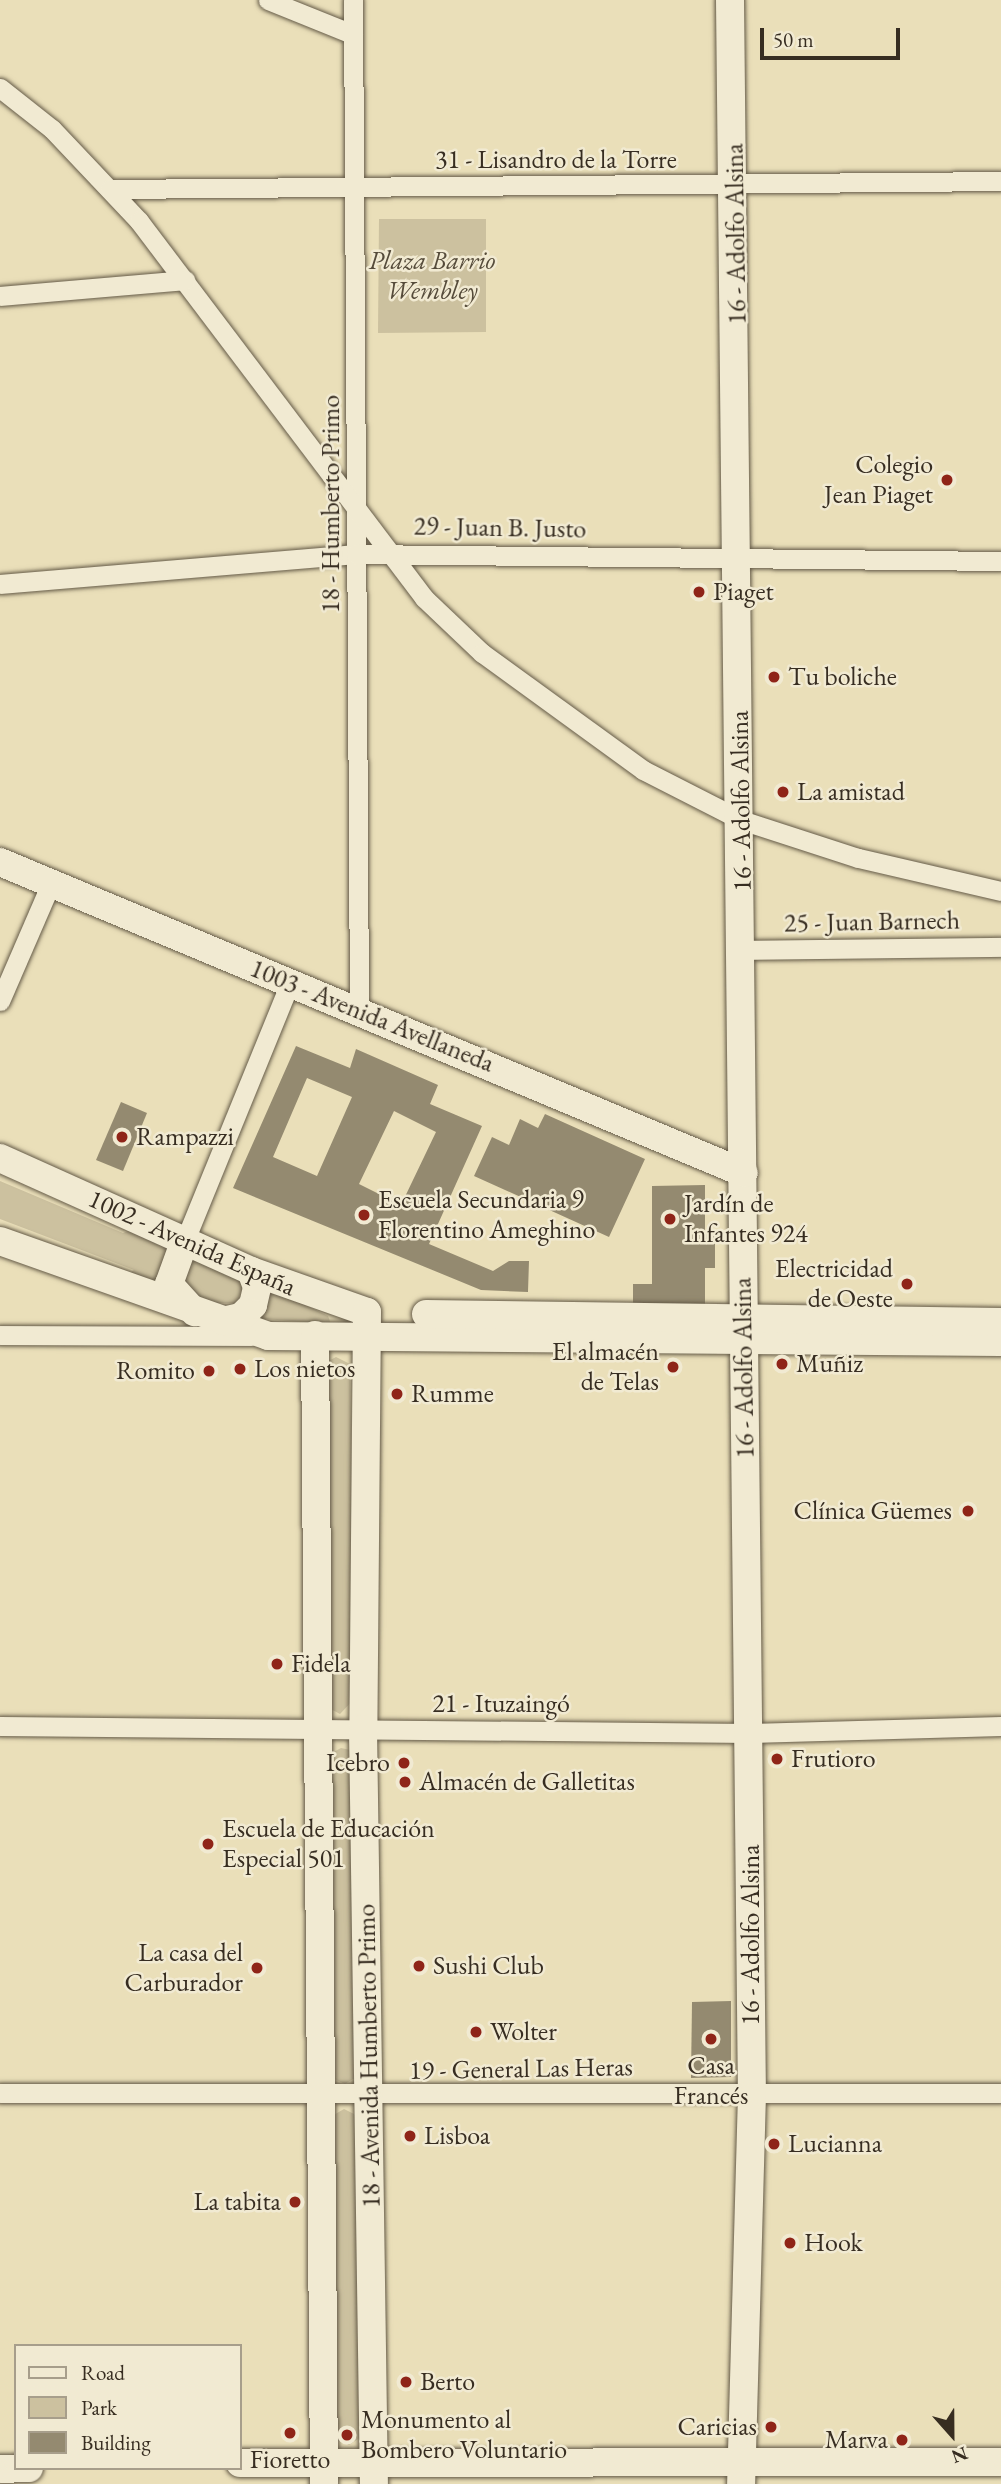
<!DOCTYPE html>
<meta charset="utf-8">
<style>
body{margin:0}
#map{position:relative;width:1001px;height:2484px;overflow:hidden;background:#eadfb9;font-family:"EB Garamond",serif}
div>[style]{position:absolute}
.green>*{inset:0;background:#ccc19f}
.building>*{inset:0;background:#948a70}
.roads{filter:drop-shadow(0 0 2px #645a47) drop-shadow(0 0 2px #645a47)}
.street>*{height:19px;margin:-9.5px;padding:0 9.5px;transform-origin:9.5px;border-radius:9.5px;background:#f1ead2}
.secondary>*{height:28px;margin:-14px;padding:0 14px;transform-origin:14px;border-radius:14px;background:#f1ead2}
.dots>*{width:19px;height:19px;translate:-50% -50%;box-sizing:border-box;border:4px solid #f1ead2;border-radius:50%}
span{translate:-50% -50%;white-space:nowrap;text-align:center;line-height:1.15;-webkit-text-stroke:5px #f1ead2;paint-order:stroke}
.street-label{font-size:26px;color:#372d21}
.park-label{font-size:26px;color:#554b3a;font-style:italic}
.poi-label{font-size:26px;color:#372d21}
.right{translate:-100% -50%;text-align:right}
.left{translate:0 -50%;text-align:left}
.legend{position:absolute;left:14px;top:2344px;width:228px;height:126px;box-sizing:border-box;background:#f1ead2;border:2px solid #a79e8b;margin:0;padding:9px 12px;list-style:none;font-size:21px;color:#372d21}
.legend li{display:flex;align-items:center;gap:14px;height:35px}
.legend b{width:35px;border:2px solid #a79e8b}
.north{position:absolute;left:917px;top:2400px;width:70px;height:70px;-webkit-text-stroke:5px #f1ead2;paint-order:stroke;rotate:159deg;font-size:19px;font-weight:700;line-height:28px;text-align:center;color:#372d21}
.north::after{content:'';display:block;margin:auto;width:24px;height:32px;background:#372d21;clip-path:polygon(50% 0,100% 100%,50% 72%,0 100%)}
.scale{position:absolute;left:760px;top:28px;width:140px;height:32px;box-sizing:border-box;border:4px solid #372d21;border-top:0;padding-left:9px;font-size:21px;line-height:24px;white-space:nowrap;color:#372d21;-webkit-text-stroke:5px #f1ead2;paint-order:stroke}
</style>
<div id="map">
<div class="green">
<div style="clip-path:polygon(379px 219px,486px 219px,486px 332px,378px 333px)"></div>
<div style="clip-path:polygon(0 1181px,123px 1233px,141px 1226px,167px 1249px,157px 1278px,166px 1296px,121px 1278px,134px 1270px,0 1219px)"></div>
<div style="clip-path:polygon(194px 1254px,247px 1276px,237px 1303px,204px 1303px,185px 1294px,181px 1263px)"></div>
<div style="clip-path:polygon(267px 1286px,328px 1316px,331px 1324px,252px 1318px)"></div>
<div style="clip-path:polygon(336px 1357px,350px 1364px,355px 1698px,340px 1714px,327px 1707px,323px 1364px)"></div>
<div style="clip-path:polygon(341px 1748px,350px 1750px,358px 2076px,345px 2084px,332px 2078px,328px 1755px)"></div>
<div style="clip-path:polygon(344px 2109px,358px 2116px,361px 2437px,349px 2445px,335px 2439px,332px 2116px)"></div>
</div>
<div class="building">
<div style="clip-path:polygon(evenodd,296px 1046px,350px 1068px,356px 1049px,438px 1085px,430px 1104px,482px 1126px,429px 1244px,493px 1271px,509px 1261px,529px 1261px,528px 1292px,481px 1290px,233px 1188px,296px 1046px,307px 1078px,352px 1097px,317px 1176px,273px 1157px,307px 1078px,296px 1046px,394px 1111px,436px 1132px,401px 1205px,359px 1184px,394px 1111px)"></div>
<div style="clip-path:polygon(121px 1102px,147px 1113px,123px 1171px,96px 1160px)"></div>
<div style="clip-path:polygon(545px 1114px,645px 1159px,609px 1237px,474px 1176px,492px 1137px,509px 1145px,520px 1119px,538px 1128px)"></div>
<div style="clip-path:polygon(705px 1185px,705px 1230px,715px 1230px,715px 1268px,705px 1268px,705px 1307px,633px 1307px,633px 1284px,652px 1284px,652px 1186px)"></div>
<div style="clip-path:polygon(731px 2001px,731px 2077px,691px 2078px,692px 2002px)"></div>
</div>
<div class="roads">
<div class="street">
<div style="left:268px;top:0;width:91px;rotate:22deg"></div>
<div style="left:353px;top:0;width:1008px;rotate:89.66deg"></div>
<div style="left:0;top:88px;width:66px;rotate:38.3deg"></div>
<div style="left:52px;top:129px;width:127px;rotate:46.6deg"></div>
<div style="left:139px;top:221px;width:473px;rotate:52.9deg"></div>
<div style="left:424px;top:598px;width:80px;rotate:43.5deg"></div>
<div style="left:482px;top:653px;width:199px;rotate:36deg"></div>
<div style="left:643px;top:770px;width:110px;rotate:27deg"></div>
<div style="left:741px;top:820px;width:123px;rotate:18deg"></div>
<div style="left:858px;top:858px;width:147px;rotate:13deg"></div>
<div style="left:110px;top:189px;width:891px;rotate:-0.51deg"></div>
<div style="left:0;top:296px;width:186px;rotate:-4.9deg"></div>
<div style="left:0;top:584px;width:357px;rotate:-4.8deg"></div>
<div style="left:356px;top:554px;width:645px;rotate:0.62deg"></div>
<div style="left:743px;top:950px;width:258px;rotate:-0.7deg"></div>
<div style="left:0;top:1001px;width:129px;rotate:-66.6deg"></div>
<div style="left:185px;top:1240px;width:278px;rotate:-67.8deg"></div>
<div style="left:0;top:1335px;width:251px;rotate:0.2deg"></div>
<div style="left:0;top:1726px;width:750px;rotate:0.53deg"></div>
<div style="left:750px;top:1733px;width:251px;rotate:-1.6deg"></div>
<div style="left:0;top:2093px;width:1001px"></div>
</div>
<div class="secondary">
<div style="left:730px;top:0;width:2094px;rotate:89.4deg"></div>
<div style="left:752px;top:2094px;width:390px;rotate:91.6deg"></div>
<div style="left:0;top:862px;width:806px;rotate:22.69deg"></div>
<div style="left:0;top:1158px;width:275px;rotate:24.2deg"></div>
<div style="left:251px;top:1271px;width:123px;rotate:19.5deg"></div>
<div style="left:367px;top:1312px;width:417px;rotate:90.5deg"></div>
<div style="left:363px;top:1729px;width:755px;rotate:89.17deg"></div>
<div style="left:185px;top:1240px;width:47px;rotate:110deg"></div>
<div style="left:169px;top:1284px;width:38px;rotate:48deg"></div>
<div style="left:0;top:1241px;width:284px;rotate:19.5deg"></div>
<div style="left:268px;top:1336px;width:733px;rotate:0.47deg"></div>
<div style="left:426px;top:1314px;width:575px;rotate:0.8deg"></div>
<div style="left:223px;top:1321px;width:18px;rotate:-13deg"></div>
<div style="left:241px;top:1317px;width:17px;rotate:-45deg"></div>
<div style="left:253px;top:1305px;width:18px;rotate:-77deg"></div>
<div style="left:257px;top:1287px;width:17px;rotate:-111deg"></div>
<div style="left:315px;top:1335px;width:1149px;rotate:89.55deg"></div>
<div style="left:240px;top:2463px;width:761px;rotate:-0.08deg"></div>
<div style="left:0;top:2469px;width:29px;rotate:-2deg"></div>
</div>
</div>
<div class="dots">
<div style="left:947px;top:480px;background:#8f2418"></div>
<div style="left:699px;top:592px;background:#8f2418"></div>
<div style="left:774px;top:677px;background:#8f2418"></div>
<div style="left:783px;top:792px;background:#8f2418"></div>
<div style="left:122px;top:1137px;background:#8f2418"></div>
<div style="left:364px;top:1215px;background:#8f2418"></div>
<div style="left:670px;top:1219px;background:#8f2418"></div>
<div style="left:907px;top:1284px;background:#8f2418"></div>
<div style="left:782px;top:1364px;background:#8f2418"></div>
<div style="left:673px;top:1367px;background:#8f2418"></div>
<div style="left:240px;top:1369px;background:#8f2418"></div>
<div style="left:209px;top:1371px;background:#8f2418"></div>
<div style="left:397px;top:1394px;background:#8f2418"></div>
<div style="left:968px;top:1511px;background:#8f2418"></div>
<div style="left:277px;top:1664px;background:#8f2418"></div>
<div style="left:777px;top:1759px;background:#8f2418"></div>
<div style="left:404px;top:1763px;background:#8f2418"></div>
<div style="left:405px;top:1782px;background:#8f2418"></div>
<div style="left:208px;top:1844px;background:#8f2418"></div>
<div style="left:419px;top:1966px;background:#8f2418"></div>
<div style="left:257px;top:1968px;background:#8f2418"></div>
<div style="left:476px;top:2032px;background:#8f2418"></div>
<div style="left:711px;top:2039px;background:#8f2418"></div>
<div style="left:410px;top:2136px;background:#8f2418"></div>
<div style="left:774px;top:2144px;background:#8f2418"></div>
<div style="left:295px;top:2202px;background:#8f2418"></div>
<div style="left:790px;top:2243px;background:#8f2418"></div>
<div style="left:406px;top:2382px;background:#8f2418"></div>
<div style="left:771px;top:2427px;background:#8f2418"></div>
<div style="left:290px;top:2433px;background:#8f2418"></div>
<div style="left:347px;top:2435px;background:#8f2418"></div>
<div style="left:902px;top:2440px;background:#8f2418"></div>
</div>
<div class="street-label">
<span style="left:556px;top:160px">31 - Lisandro de la Torre</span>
<span style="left:736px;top:234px;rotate:-91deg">16 - Adolfo Alsina</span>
<span style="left:331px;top:504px;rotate:-90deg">18 - Humberto Primo</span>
<span style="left:500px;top:528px;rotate:1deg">29 - Juan B. Justo</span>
<span style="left:741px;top:801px;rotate:-91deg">16 - Adolfo Alsina</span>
<span style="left:872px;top:922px;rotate:-1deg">25 - Juan Barnech</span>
<span style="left:372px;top:1016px;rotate:22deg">1003 - Avenida Avellaneda</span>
<span style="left:192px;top:1243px;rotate:24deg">1002 - Avenida España</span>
<span style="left:744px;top:1368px;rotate:-91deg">16 - Adolfo Alsina</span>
<span style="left:501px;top:1704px">21 - Ituzaingó</span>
<span style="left:751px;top:1935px;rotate:-90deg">16 - Adolfo Alsina</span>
<span style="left:369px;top:2056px;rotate:-91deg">18 - Avenida Humberto Primo</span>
<span style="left:521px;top:2069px;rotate:-1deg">19 - General Las Heras</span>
</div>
<div class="park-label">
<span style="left:432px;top:276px">Plaza Barrio<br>Wembley</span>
</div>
<div class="poi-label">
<span class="right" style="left:933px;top:480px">Colegio<br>Jean Piaget</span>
<span class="left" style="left:713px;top:592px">Piaget</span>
<span class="left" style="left:788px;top:677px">Tu boliche</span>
<span class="left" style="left:797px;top:792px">La amistad</span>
<span class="left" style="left:136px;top:1137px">Rampazzi</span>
<span class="left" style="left:378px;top:1215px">Escuela Secundaria 9<br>Florentino Ameghino</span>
<span class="left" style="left:684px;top:1219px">Jardín de<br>Infantes 924</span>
<span class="right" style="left:893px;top:1284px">Electricidad<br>de Oeste</span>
<span class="right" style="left:659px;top:1367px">El almacén<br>de Telas</span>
<span class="left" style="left:796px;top:1364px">Muñiz</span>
<span class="left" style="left:254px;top:1369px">Los nietos</span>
<span class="right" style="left:195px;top:1371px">Romito</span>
<span class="left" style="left:411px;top:1394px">Rumme</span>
<span class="right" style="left:952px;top:1511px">Clínica Güemes</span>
<span class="left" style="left:291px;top:1664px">Fidela</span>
<span class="left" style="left:791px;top:1759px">Frutioro</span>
<span class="right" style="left:390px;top:1763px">Icebro</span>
<span class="left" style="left:419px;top:1782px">Almacén de Galletitas</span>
<span class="left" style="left:222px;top:1844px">Escuela de Educación<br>Especial 501</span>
<span class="right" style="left:243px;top:1968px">La casa del<br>Carburador</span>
<span class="left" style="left:433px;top:1966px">Sushi Club</span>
<span class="left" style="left:490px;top:2032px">Wolter</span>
<span style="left:711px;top:2081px">Casa<br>Francés</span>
<span class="left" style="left:424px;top:2136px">Lisboa</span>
<span class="left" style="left:788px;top:2144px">Lucianna</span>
<span class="right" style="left:281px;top:2202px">La tabita</span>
<span class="left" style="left:804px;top:2243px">Hook</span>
<span class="left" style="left:420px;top:2382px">Berto</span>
<span class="left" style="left:361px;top:2435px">Monumento al<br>Bombero Voluntario</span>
<span class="right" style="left:757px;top:2427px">Caricias</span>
<span class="right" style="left:888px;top:2440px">Marva</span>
<span style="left:290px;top:2460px">Fioretto</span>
</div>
<ul class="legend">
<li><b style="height:9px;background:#f1ead2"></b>Road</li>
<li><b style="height:19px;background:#ccc19f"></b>Park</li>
<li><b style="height:19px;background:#948a70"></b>Building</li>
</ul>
<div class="north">N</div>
<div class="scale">50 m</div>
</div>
